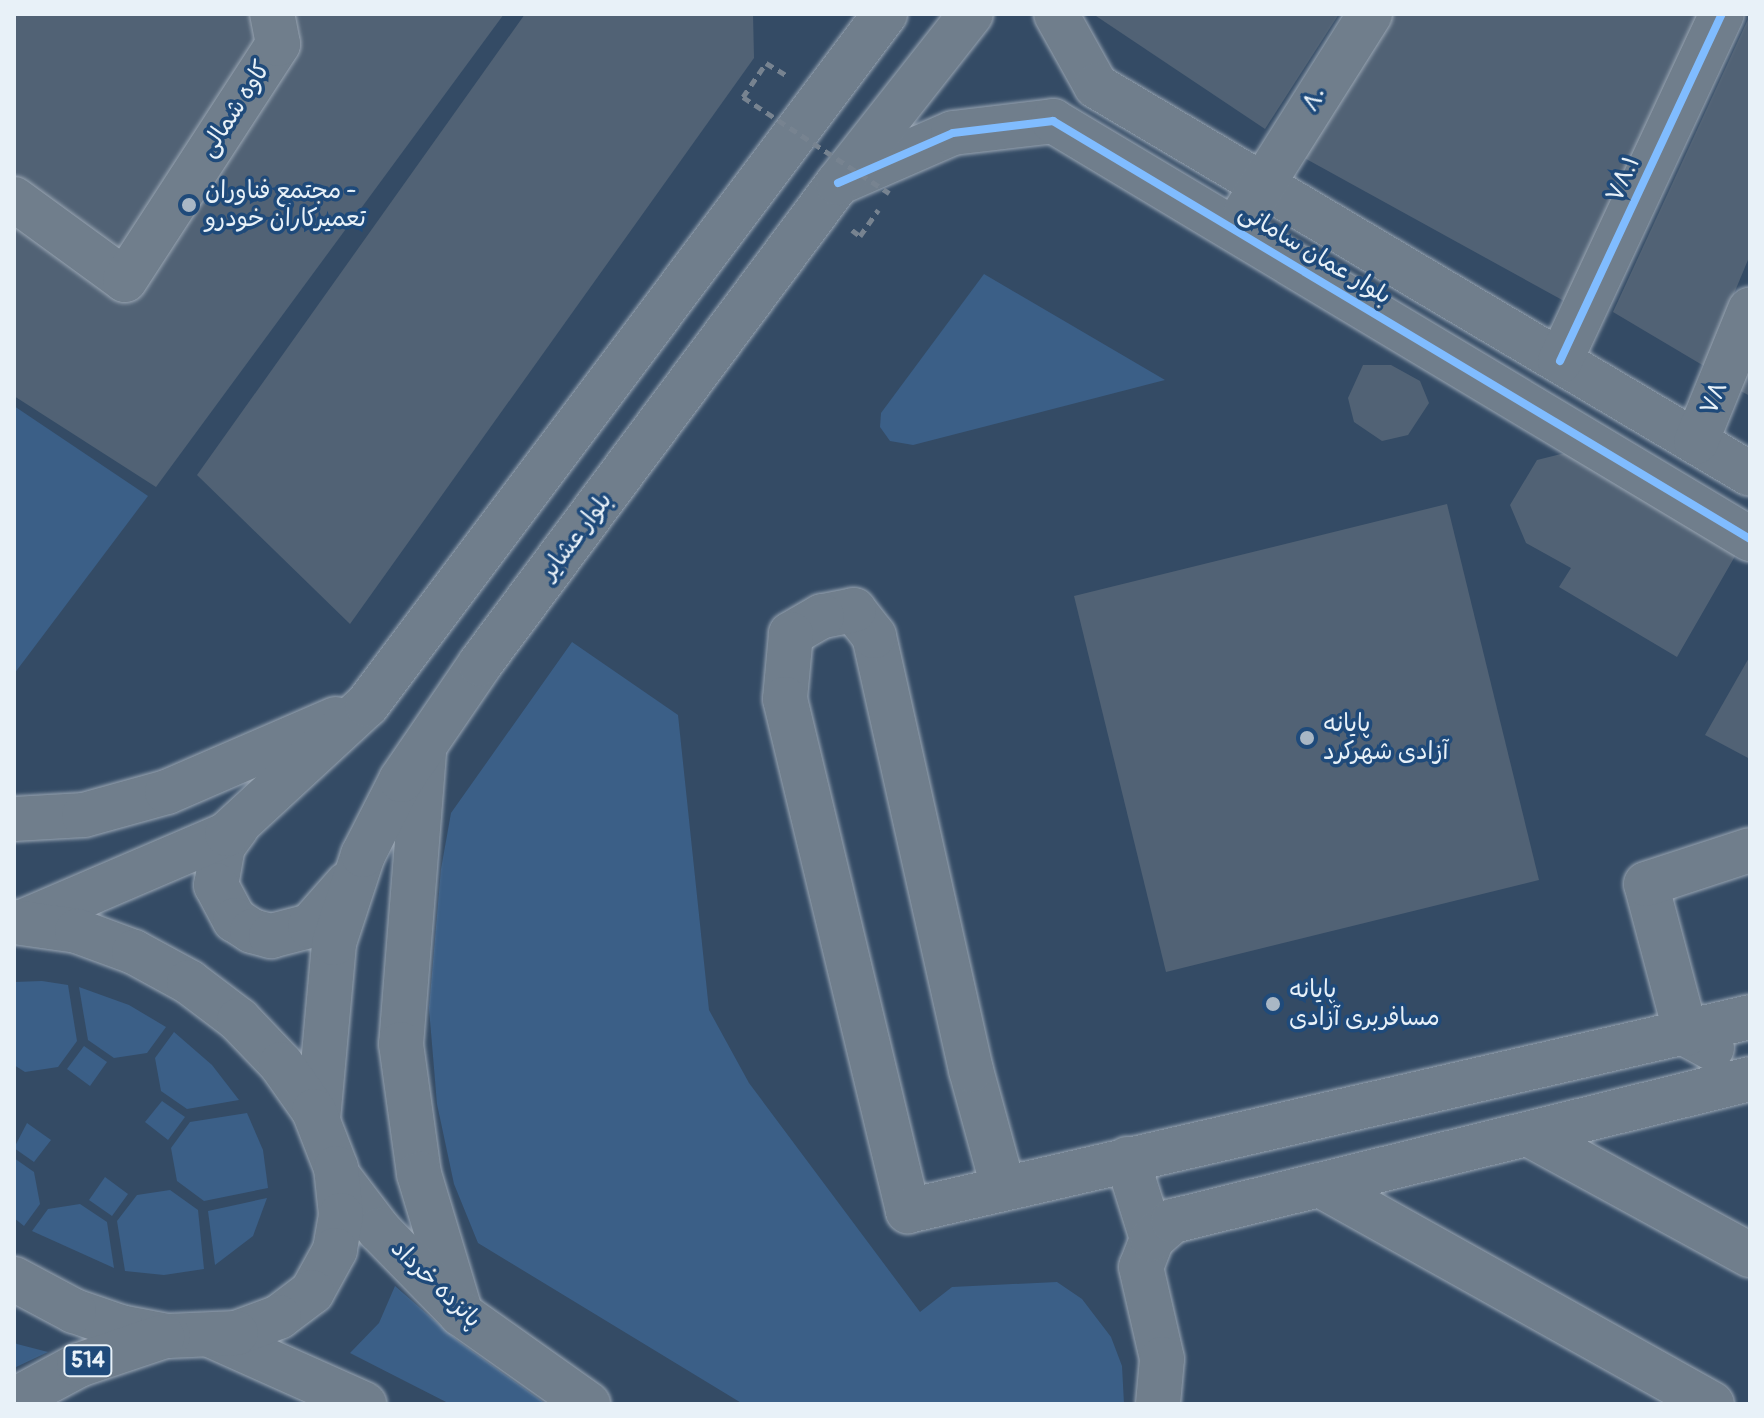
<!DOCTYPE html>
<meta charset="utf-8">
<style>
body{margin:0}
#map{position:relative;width:1764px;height:1418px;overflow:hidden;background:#344b65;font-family:Pangolin,"Playpen Sans Arabic",sans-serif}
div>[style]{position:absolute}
.green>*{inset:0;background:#3b5f87}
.building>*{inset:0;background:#516275}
.path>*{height:5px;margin-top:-2.5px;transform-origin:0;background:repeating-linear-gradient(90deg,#778390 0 8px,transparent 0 14px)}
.roads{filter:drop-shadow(0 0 2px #9aa6b3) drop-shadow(0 0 2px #9aa6b3)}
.minor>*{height:44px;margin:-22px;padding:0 22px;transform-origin:22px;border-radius:22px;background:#707e8c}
.major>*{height:44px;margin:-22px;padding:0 22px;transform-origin:22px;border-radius:22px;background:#707e8c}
.highway>*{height:44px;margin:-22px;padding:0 22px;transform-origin:22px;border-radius:22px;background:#707e8c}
.path-bridge>*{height:5px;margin-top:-2.5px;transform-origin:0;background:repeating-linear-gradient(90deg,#778390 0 8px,transparent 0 14px)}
.cycleway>*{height:8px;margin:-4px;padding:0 4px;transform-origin:4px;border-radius:4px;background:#80bcff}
.dots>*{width:22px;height:22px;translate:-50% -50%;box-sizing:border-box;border:4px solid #1f4a7a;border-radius:50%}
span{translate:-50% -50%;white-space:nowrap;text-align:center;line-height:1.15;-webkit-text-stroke:7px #1f4a7a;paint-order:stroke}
.shield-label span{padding:2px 6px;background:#1f4a7a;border:2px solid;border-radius:6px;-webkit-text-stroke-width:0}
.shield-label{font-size:22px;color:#e8f1f8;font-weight:700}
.street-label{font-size:24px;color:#e8f1f8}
.poi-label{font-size:24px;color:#e8f1f8}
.left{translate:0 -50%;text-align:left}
.frame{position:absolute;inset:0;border:16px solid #e8f1f8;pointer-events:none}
</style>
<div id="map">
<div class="green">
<div style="clip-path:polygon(984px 274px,1165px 380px,913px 445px,890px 441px,880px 427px,881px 413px)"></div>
<div style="clip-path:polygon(14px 406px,148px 496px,14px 674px)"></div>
<div style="clip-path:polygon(572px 642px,678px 715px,709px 1010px,749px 1083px,920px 1312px,952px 1287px,1057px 1282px,1082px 1299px,1111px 1337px,1122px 1366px,1124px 1404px,743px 1404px,478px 1243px,454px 1184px,437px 1104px,429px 1008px,441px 869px,451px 813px)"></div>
<div style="clip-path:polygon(42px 981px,68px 985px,77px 1041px,58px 1067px,25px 1072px,14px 1065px,14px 982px)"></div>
<div style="clip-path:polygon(79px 987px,129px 1005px,166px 1027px,147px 1053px,114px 1058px,88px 1040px)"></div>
<div style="clip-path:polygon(174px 1032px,212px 1065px,239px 1100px,187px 1109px,161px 1091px,155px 1058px)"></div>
<div style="clip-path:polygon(84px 1046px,107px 1062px,90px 1086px,67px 1069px)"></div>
<div style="clip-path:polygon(162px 1101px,185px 1117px,168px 1140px,145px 1122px)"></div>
<div style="clip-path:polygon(247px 1113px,263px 1150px,268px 1188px,204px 1201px,177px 1181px,171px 1148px,190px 1122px)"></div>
<div style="clip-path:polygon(27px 1123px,51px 1140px,34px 1162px,14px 1148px)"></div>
<div style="clip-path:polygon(14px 1158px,34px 1172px,40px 1204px,24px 1226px,14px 1218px)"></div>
<div style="clip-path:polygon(105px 1177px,128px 1194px,112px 1216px,89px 1200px)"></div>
<div style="clip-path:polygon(170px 1190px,198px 1210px,204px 1269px,164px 1275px,125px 1271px,117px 1221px,137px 1195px)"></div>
<div style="clip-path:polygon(267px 1198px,253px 1236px,215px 1265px,208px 1211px)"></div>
<div style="clip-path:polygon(80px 1204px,107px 1222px,114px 1268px,32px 1231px,48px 1209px)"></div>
<div style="clip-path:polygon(395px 1286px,458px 1341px,546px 1404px,450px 1404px,350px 1353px,379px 1323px)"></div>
<div style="clip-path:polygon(14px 1342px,17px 1344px,48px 1352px,14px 1368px)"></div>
</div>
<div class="building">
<div style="clip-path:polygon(14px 14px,504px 14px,156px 487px,14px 396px)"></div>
<div style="clip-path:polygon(525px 14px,753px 14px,754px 58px,350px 624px,197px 475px)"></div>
<div style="clip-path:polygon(1093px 14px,1339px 14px,1265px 129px)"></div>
<div style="clip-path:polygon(1391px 14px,1698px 14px,1564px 301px,1299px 155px)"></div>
<div style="clip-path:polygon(1750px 15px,1750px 255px,1704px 366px,1613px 312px)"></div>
<div style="clip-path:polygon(1750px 347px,1750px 396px,1733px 387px)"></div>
<div style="clip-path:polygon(1363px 365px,1391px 365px,1420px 381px,1429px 403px,1408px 435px,1382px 441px,1354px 422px,1348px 398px)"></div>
<div style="clip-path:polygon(1565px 453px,1738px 551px,1677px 657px,1559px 587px,1571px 568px,1526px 543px,1510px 505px,1537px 460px)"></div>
<div style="clip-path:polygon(1447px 504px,1539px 880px,1166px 972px,1074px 596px)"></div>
<div style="clip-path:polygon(1750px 656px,1750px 759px,1705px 735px)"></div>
</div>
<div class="path">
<div style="left:743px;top:97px;width:41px;rotate:-55.9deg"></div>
<div style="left:766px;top:63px;width:27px;rotate:31deg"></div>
<div style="left:852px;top:230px;width:10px;rotate:37deg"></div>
<div style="left:860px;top:236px;width:32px;rotate:-55deg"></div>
</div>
<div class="roads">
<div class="minor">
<div style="left:1056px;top:14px;width:82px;rotate:60.9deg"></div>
<div style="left:1096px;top:86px;width:760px;rotate:30.68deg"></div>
<div style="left:838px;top:183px;width:125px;rotate:-23.5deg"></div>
<div style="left:953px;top:133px;width:101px;rotate:-6.8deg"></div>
<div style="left:1053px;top:121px;width:813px;rotate:30.95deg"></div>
<div style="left:14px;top:199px;width:137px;rotate:36.1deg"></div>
<div style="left:125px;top:280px;width:281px;rotate:-57deg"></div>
<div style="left:278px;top:44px;width:31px;rotate:-101deg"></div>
<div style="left:1246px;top:211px;width:233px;rotate:-57.8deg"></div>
<div style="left:1560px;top:361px;width:383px;rotate:-65deg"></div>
<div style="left:1696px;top:442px;width:143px;rotate:-67.8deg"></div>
<div style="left:1712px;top:1048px;width:30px;rotate:-152deg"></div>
<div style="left:1686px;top:1034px;width:155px;rotate:-104.9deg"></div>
<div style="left:1646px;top:884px;width:109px;rotate:-18.1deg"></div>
<div style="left:1528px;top:1134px;width:253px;rotate:28.6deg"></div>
<div style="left:1127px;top:1159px;width:84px;rotate:72.6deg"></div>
<div style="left:1152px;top:1239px;width:30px;rotate:111deg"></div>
<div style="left:1141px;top:1267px;width:94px;rotate:77.1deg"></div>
<div style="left:1162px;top:1359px;width:45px;rotate:95.1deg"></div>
<div style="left:1320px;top:1185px;width:449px;rotate:29.2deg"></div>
<div style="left:1003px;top:1187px;width:121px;rotate:-105.3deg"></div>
<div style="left:971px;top:1070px;width:445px;rotate:-102.6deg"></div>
<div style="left:874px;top:636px;width:33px;rotate:-128deg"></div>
<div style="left:854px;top:610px;width:33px;rotate:169deg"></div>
<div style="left:822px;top:616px;width:36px;rotate:150deg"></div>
<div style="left:791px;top:634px;width:65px;rotate:95.3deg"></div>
<div style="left:785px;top:699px;width:527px;rotate:76.49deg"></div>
<div style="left:908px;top:1211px;width:864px;rotate:-12.97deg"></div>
<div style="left:1152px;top:1239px;width:28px;rotate:-41deg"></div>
<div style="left:1173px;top:1221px;width:594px;rotate:-13.83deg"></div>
</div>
<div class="major">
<div style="left:424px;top:753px;width:292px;rotate:94.5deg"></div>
<div style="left:401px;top:1044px;width:131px;rotate:82.1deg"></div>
<div style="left:419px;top:1174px;width:146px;rotate:73.3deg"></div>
<div style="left:14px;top:819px;width:70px;rotate:-3.3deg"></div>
<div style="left:84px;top:815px;width:86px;rotate:-15.5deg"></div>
<div style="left:167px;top:792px;width:184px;rotate:-23.4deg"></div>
<div style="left:237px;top:827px;width:24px;rotate:126deg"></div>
<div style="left:223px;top:846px;width:40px;rotate:100deg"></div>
<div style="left:216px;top:885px;width:40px;rotate:62deg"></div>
<div style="left:235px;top:920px;width:20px;rotate:33deg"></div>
<div style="left:252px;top:931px;width:20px;rotate:15deg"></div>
<div style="left:271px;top:936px;width:40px;rotate:-14.4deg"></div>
<div style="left:310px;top:926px;width:56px;rotate:-48.6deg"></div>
<div style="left:22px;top:922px;width:223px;rotate:-23.2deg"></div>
<div style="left:227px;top:834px;width:190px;rotate:-42.7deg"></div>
<div style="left:367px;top:705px;width:864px;rotate:-53.14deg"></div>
<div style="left:318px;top:1120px;width:178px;rotate:-84.8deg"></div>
<div style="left:334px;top:943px;width:93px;rotate:-71.8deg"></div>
<div style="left:363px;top:855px;width:84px;rotate:-63.1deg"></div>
<div style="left:401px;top:780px;width:140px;rotate:-55.7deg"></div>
<div style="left:480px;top:664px;width:600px;rotate:-53.34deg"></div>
<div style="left:838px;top:183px;width:215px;rotate:-51.8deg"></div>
<div style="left:338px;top:1176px;width:68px;rotate:52.8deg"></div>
<div style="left:379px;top:1230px;width:117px;rotate:45.7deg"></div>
<div style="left:461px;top:1314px;width:156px;rotate:35.3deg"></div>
<div style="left:212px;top:1336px;width:167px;rotate:24.1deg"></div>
</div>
<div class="highway">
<div style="left:14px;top:922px;width:64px;rotate:8.1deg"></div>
<div style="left:77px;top:931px;width:61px;rotate:20.2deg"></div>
<div style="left:134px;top:952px;width:63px;rotate:28.6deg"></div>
<div style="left:189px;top:982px;width:63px;rotate:37.2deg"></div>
<div style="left:239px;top:1020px;width:61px;rotate:46.3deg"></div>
<div style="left:281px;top:1064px;width:57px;rotate:54.9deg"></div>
<div style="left:314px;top:1111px;width:61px;rotate:68.9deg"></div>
<div style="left:336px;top:1168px;width:47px;rotate:83.9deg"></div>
<div style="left:341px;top:1215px;width:36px;rotate:100deg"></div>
<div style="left:335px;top:1250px;width:48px;rotate:118.7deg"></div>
<div style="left:312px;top:1292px;width:41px;rotate:142.9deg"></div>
<div style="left:279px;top:1317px;width:46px;rotate:159.6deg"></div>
<div style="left:236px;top:1333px;width:68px;rotate:177.5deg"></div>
<div style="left:168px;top:1336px;width:48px;rotate:-169.2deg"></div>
<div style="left:121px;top:1327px;width:50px;rotate:-161.2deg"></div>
<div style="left:74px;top:1311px;width:68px;rotate:-151.9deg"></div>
<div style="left:14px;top:1400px;width:74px;rotate:-28.3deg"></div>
<div style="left:79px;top:1365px;width:88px;rotate:-18.6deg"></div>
</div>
</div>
<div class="path-bridge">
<div style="left:743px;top:97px;width:175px;rotate:33.3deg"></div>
</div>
<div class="cycleway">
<div style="left:838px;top:183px;width:125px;rotate:-23.5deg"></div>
<div style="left:953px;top:133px;width:101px;rotate:-6.8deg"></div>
<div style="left:1053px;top:121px;width:813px;rotate:30.95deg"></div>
<div style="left:1560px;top:361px;width:383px;rotate:-65deg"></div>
</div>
<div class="dots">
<div style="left:189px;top:205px;background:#a9b7c5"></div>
<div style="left:1307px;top:738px;background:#a9b7c5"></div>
<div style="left:1273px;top:1004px;background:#a9b7c5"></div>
</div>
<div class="shield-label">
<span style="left:88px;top:1361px">514</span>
</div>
<div class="street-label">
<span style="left:1315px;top:99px;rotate:-57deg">۸۰</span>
<span style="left:235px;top:109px;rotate:-57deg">کاوه شمالی</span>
<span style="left:1623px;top:179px;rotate:-65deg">۷۸.۱</span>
<span style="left:1315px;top:254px;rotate:31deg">بلوار عمان سامانی</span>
<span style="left:1714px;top:398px;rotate:-68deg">۷۸</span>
<span style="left:576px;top:536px;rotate:-53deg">بلوار عشایر</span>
<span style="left:436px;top:1284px;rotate:44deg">پانزده خرداد</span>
</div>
<div class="poi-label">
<span class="left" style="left:205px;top:205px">مجتمع فناوران -<br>تعمیرکاران خودرو</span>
<span class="left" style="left:1323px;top:738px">پایانه<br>آزادی شهرکرد</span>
<span class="left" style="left:1289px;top:1004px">پایانه<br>مسافربری آزادی</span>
</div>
<div class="frame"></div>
</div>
